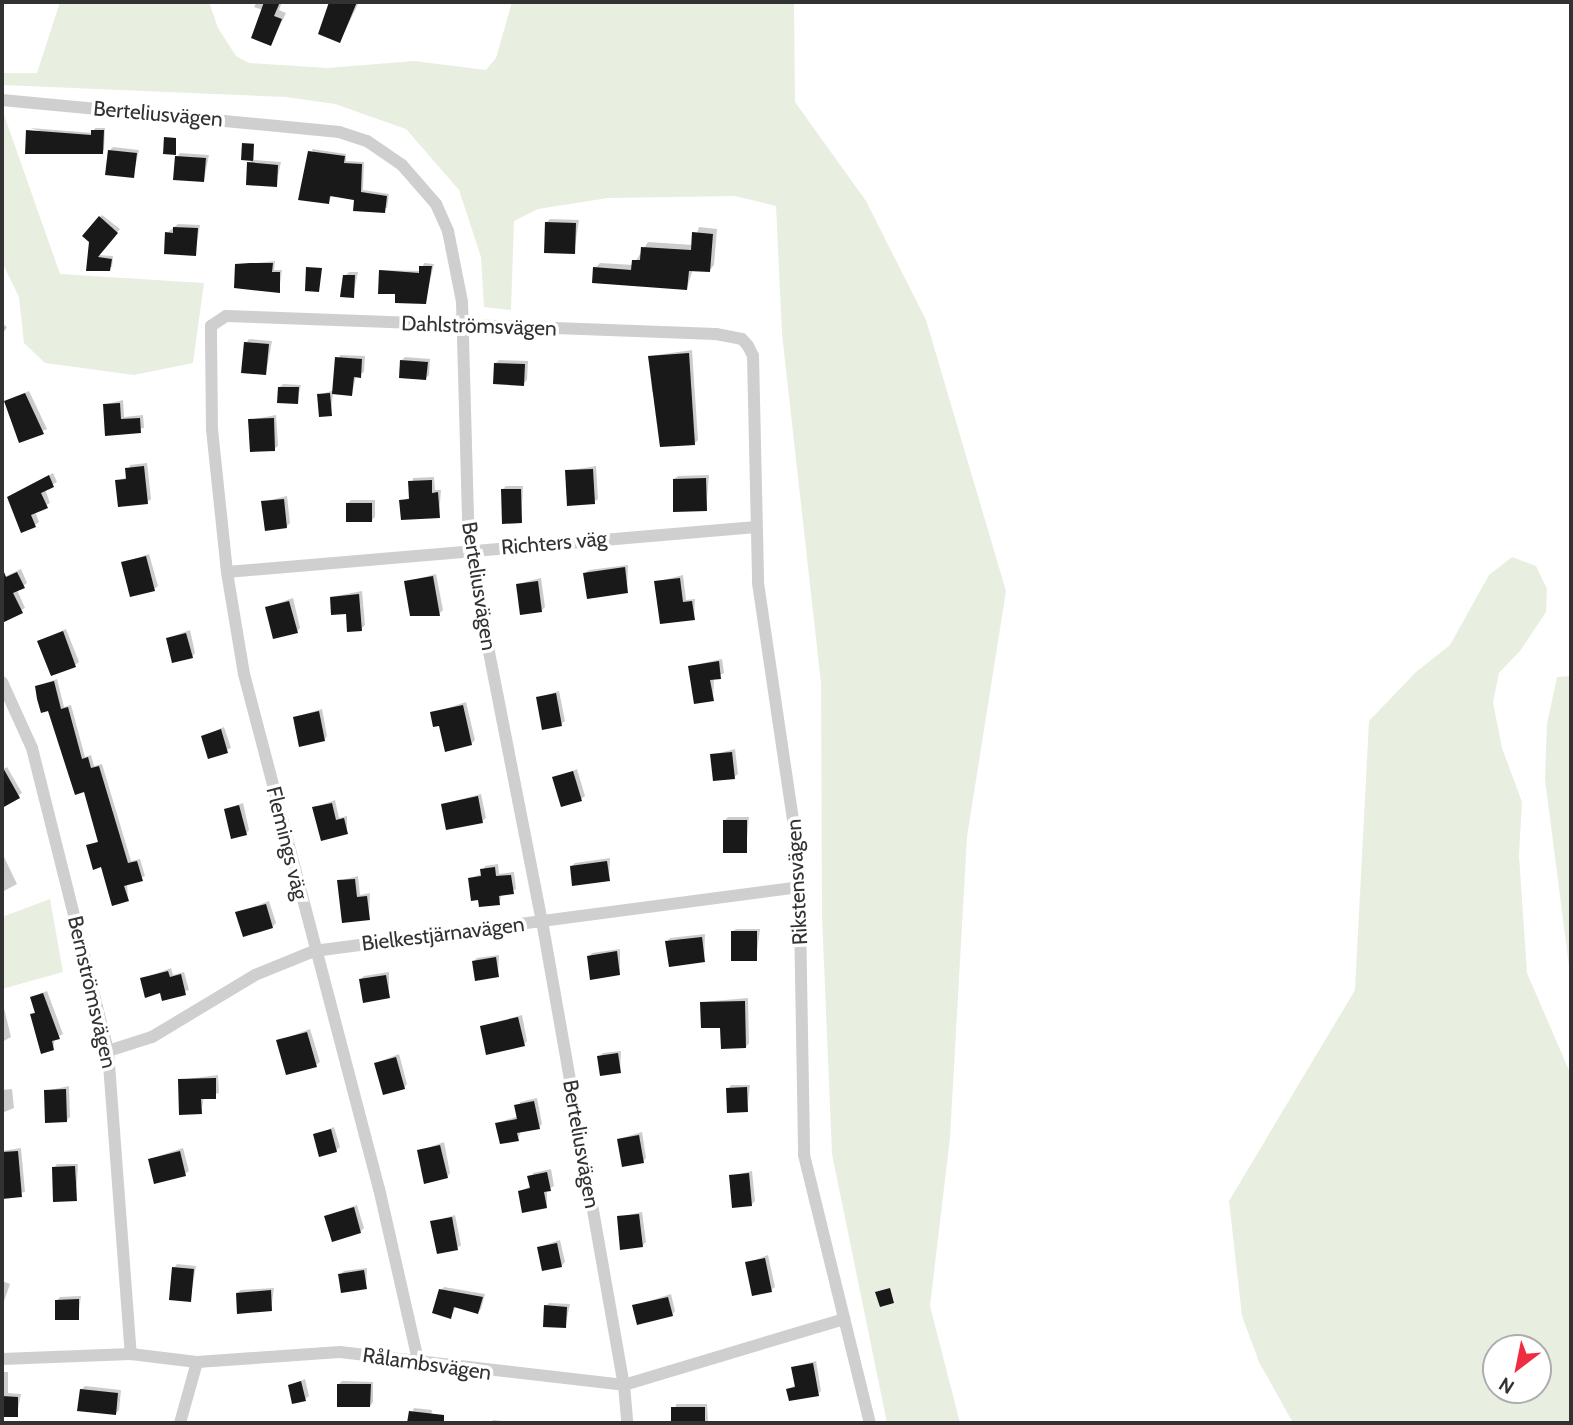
<!DOCTYPE html>
<meta charset="utf-8">
<style>
body{margin:0}
#map{position:relative;width:1573px;height:1425px;overflow:hidden;background:#fff;font-family:Cabin,sans-serif}
div>[style]{position:absolute}
.green>*{inset:0;background:#e8efe0}
.shadow>*{inset:0;background:#0003}
.building>*{inset:0;background:#191919}
.street>*{height:12px;margin:-6px;padding:0 6px;transform-origin:6px;border-radius:6px;background:#cfcfcf}
span{translate:-50% -50%;white-space:nowrap;text-align:center;line-height:1.15;-webkit-text-stroke:7px #fff;paint-order:stroke}
.street-label{font-size:21px;color:#323232}
.frame{position:absolute;inset:0;border:4px solid #323232;pointer-events:none}
.north{position:absolute;left:1482px;top:1334px;width:70px;height:70px;box-sizing:border-box;background:#fff;border:2px solid #adadad;border-radius:50%;rotate:212deg;font-size:19px;font-weight:700;line-height:28px;text-align:center;color:#323232}
.north::after{content:'';display:block;margin:auto;width:24px;height:32px;background:#ef2d40;clip-path:polygon(50% 0,100% 100%,50% 72%,0 100%)}
</style>
<div id="map">
<div class="green">
<div style="clip-path:polygon(60px 2px,209px 2px,218px 28px,236px 56px,249px 63px,327px 68px,414px 61px,486px 70px,496px 58px,512px 2px,794px 2px,795px 102px,866px 201px,926px 320px,1006px 591px,967px 837px,950px 1138px,930px 1306px,960px 1423px,887px 1423px,832px 1154px,822px 916px,821px 683px,782px 334px,776px 206px,735px 196px,608px 198px,538px 209px,514px 221px,511px 310px,484px 307px,481px 257px,459px 190px,406px 129px,335px 104px,286px 97px,2px 85px,2px 73px,37px 73px)"></div>
<div style="clip-path:polygon(2px 109px,60px 274px,204px 283px,193px 363px,134px 375px,45px 363px,24px 343px,19px 297px,2px 262px)"></div>
<div style="clip-path:polygon(evenodd,1512px 557px,1536px 566px,1547px 589px,1546px 612px,1520px 651px,1499px 673px,1493px 702px,1502px 748px,1522px 802px,1519px 855px,1527px 973px,1571px 1075px,1571px 1423px,1293px 1423px,1259px 1362px,1242px 1316px,1229px 1201px,1355px 990px,1369px 721px,1416px 672px,1450px 645px,1489px 575px,1512px 557px,1538px 1348px,1538px 1390px,1496px 1390px,1496px 1348px,1538px 1348px)"></div>
<div style="clip-path:polygon(1571px 676px,1571px 982px,1545px 779px,1547px 724px,1557px 677px)"></div>
<div style="clip-path:polygon(50px 899px,63px 972px,2px 989px,2px 917px)"></div>
</div>
<div class="shadow">
<div style="clip-path:polygon(257px 2px,282px 2px,279px 10px,286px 13px,271px 44px,263px 10px,254px 7px)"></div>
<div style="clip-path:polygon(331px 2px,359px 2px,340px 41px,320px 33px)"></div>
<div style="clip-path:polygon(30px 128px,93px 133px,95px 128px,105px 128px,104px 150px)"></div>
<div style="clip-path:polygon(245px 143px,254px 143px,254px 160px,281px 162px,276px 185px,249px 163px,253px 159px,243px 159px)"></div>
<div style="clip-path:polygon(113px 147px,139px 150px,133px 176px,109px 151px)"></div>
<div style="clip-path:polygon(312px 149px,346px 154px,346px 161px,364px 162px,363px 190px,389px 194px,387px 208px,332px 195px,329px 202px)"></div>
<div style="clip-path:polygon(180px 153px,209px 155px,204px 180px,177px 157px)"></div>
<div style="clip-path:polygon(102px 215px,120px 229px,98px 255px,113px 256px,112px 267px,88px 269px,91px 241px,84px 236px)"></div>
<div style="clip-path:polygon(550px 219px,579px 220px,574px 252px,546px 223px)"></div>
<div style="clip-path:polygon(178px 224px,200px 225px,195px 254px,167px 233px)"></div>
<div style="clip-path:polygon(699px 227px,717px 229px,714px 265px,709px 271px,693px 269px,687px 288px,595px 268px,600px 263px,633px 265px,648px 242px,693px 245px)"></div>
<div style="clip-path:polygon(275px 261px,274px 270px,282px 270px,279px 291px,237px 265px)"></div>
<div style="clip-path:polygon(424px 263px,434px 264px,425px 302px,397px 292px,380px 270px,421px 271px)"></div>
<div style="clip-path:polygon(349px 272px,358px 272px,353px 296px,345px 276px)"></div>
<div style="clip-path:polygon(2px 323px,7px 327px,2px 335px)"></div>
<div style="clip-path:polygon(249px 339px,272px 341px,266px 373px,246px 343px)"></div>
<div style="clip-path:polygon(692px 350px,698px 440px,695px 443px,657px 391px,652px 392px,650px 356px)"></div>
<div style="clip-path:polygon(340px 355px,365px 356px,364px 372px,356px 376px,352px 394px,333px 392px,331px 414px,319px 395px,334px 390px)"></div>
<div style="clip-path:polygon(405px 357px,430px 359px,429px 375px,426px 378px,402px 360px)"></div>
<div style="clip-path:polygon(499px 360px,528px 361px,527px 380px,523px 384px,496px 363px)"></div>
<div style="clip-path:polygon(283px 384px,301px 385px,297px 402px,280px 387px)"></div>
<div style="clip-path:polygon(29px 391px,47px 429px,20px 441px,6px 401px)"></div>
<div style="clip-path:polygon(123px 400px,124px 417px,143px 415px,144px 428px,106px 434px,104px 405px)"></div>
<div style="clip-path:polygon(276px 415px,278px 446px,274px 449px,250px 420px)"></div>
<div style="clip-path:polygon(147px 463px,151px 499px,147px 502px,117px 481px,128px 477px,130px 465px)"></div>
<div style="clip-path:polygon(596px 466px,598px 499px,594px 502px,566px 471px)"></div>
<div style="clip-path:polygon(53px 473px,57px 482px,45px 489px,50px 503px,35px 511px,39px 522px,35px 525px,22px 531px,9px 498px)"></div>
<div style="clip-path:polygon(709px 475px,706px 510px,674px 479px,678px 476px)"></div>
<div style="clip-path:polygon(434px 477px,435px 490px,441px 490px,439px 516px,401px 501px,411px 497px,413px 478px)"></div>
<div style="clip-path:polygon(506px 486px,523px 486px,521px 522px,502px 490px)"></div>
<div style="clip-path:polygon(287px 496px,290px 523px,286px 527px,263px 502px)"></div>
<div style="clip-path:polygon(351px 500px,375px 500px,375px 517px,371px 521px,348px 503px)"></div>
<div style="clip-path:polygon(149px 554px,158px 586px,154px 589px,123px 563px)"></div>
<div style="clip-path:polygon(628px 565px,627px 591px,585px 573px,589px 570px)"></div>
<div style="clip-path:polygon(21px 569px,27px 583px,17px 590px,25px 608px,3px 620px,2px 578px)"></div>
<div style="clip-path:polygon(436px 574px,443px 610px,439px 614px,406px 582px)"></div>
<div style="clip-path:polygon(683px 575px,686px 600px,695px 599px,694px 619px,656px 582px)"></div>
<div style="clip-path:polygon(541px 578px,545px 607px,542px 610px,518px 584px)"></div>
<div style="clip-path:polygon(362px 591px,365px 625px,361px 629px,331px 597px)"></div>
<div style="clip-path:polygon(293px 598px,300px 628px,297px 631px,267px 607px)"></div>
<div style="clip-path:polygon(66px 629px,79px 662px,75px 665px,39px 641px)"></div>
<div style="clip-path:polygon(190px 630px,195px 653px,192px 657px,168px 638px)"></div>
<div style="clip-path:polygon(722px 659px,724px 673px,714px 678px,713px 700px,690px 666px)"></div>
<div style="clip-path:polygon(57px 679px,64px 707px,71px 705px,85px 757px,91px 755px,94px 766px,102px 764px,131px 861px,140px 859px,145px 876px,127px 884px,128px 900px,88px 846px,99px 841px,85px 790px,37px 686px)"></div>
<div style="clip-path:polygon(559px 691px,565px 721px,561px 724px,538px 698px)"></div>
<div style="clip-path:polygon(466px 702px,475px 740px,471px 744px,432px 713px)"></div>
<div style="clip-path:polygon(322px 709px,327px 736px,324px 740px,295px 717px)"></div>
<div style="clip-path:polygon(224px 727px,231px 748px,210px 757px,203px 736px)"></div>
<div style="clip-path:polygon(735px 749px,738px 774px,734px 777px,712px 755px)"></div>
<div style="clip-path:polygon(7px 767px,22px 793px,2px 806px,2px 770px)"></div>
<div style="clip-path:polygon(577px 769px,585px 796px,581px 799px,554px 778px)"></div>
<div style="clip-path:polygon(481px 794px,486px 818px,482px 821px,443px 804px)"></div>
<div style="clip-path:polygon(335px 800px,339px 818px,347px 816px,347px 832px,314px 808px)"></div>
<div style="clip-path:polygon(243px 803px,249px 830px,246px 834px,226px 809px)"></div>
<div style="clip-path:polygon(728px 817px,749px 817px,746px 851px,724px 821px)"></div>
<div style="clip-path:polygon(4px 857px,17px 884px,2px 892px,2px 858px)"></div>
<div style="clip-path:polygon(610px 858px,609px 880px,571px 867px,575px 863px)"></div>
<div style="clip-path:polygon(498px 864px,499px 874px,514px 872px,516px 889px,502px 894px,499px 903px,470px 878px,482px 874px,485px 866px)"></div>
<div style="clip-path:polygon(358px 876px,360px 895px,370px 893px,369px 918px,339px 881px)"></div>
<div style="clip-path:polygon(269px 901px,276px 923px,272px 927px,237px 913px)"></div>
<div style="clip-path:polygon(736px 929px,760px 929px,756px 959px,732px 932px)"></div>
<div style="clip-path:polygon(705px 934px,704px 961px,667px 942px,670px 938px)"></div>
<div style="clip-path:polygon(620px 949px,620px 973px,589px 957px,592px 953px)"></div>
<div style="clip-path:polygon(499px 955px,498px 975px,474px 961px,477px 958px)"></div>
<div style="clip-path:polygon(171px 968px,173px 975px,184px 972px,189px 990px,164px 999px,162px 991px,142px 979px)"></div>
<div style="clip-path:polygon(389px 972px,389px 997px,361px 979px,364px 976px)"></div>
<div style="clip-path:polygon(47px 991px,63px 1034px,55px 1038px,53px 1049px,32px 1015px,36px 1011px,32px 997px)"></div>
<div style="clip-path:polygon(748px 998px,749px 1043px,746px 1047px,702px 1002px)"></div>
<div style="clip-path:polygon(2px 1000px,11px 1037px,2px 1042px)"></div>
<div style="clip-path:polygon(522px 1015px,527px 1041px,524px 1044px,482px 1026px)"></div>
<div style="clip-path:polygon(310px 1029px,320px 1062px,316px 1065px,278px 1041px)"></div>
<div style="clip-path:polygon(621px 1051px,620px 1072px,599px 1057px,603px 1053px)"></div>
<div style="clip-path:polygon(399px 1054px,407px 1084px,404px 1088px,376px 1063px)"></div>
<div style="clip-path:polygon(218px 1075px,219px 1093px,204px 1097px,201px 1113px,180px 1080px)"></div>
<div style="clip-path:polygon(731px 1085px,750px 1085px,747px 1110px,728px 1089px)"></div>
<div style="clip-path:polygon(69px 1086px,70px 1117px,66px 1121px,46px 1091px)"></div>
<div style="clip-path:polygon(12px 1089px,14px 1108px,2px 1113px,2px 1090px)"></div>
<div style="clip-path:polygon(537px 1098px,542px 1124px,539px 1127px,521px 1131px,518px 1139px,497px 1123px,519px 1116px,520px 1102px)"></div>
<div style="clip-path:polygon(334px 1127px,340px 1147px,336px 1151px,315px 1135px)"></div>
<div style="clip-path:polygon(642px 1132px,646px 1158px,643px 1161px,619px 1139px)"></div>
<div style="clip-path:polygon(444px 1142px,450px 1173px,447px 1177px,419px 1151px)"></div>
<div style="clip-path:polygon(21px 1148px,25px 1192px,2px 1197px,2px 1151px)"></div>
<div style="clip-path:polygon(183px 1148px,189px 1171px,185px 1174px,150px 1159px)"></div>
<div style="clip-path:polygon(57px 1164px,78px 1164px,76px 1199px,54px 1168px)"></div>
<div style="clip-path:polygon(551px 1169px,554px 1186px,547px 1190px,547px 1207px,520px 1191px,531px 1186px,533px 1173px)"></div>
<div style="clip-path:polygon(752px 1171px,755px 1201px,752px 1204px,731px 1176px)"></div>
<div style="clip-path:polygon(357px 1205px,364px 1228px,360px 1232px,326px 1216px)"></div>
<div style="clip-path:polygon(642px 1212px,646px 1242px,642px 1246px,619px 1217px)"></div>
<div style="clip-path:polygon(455px 1215px,461px 1245px,457px 1248px,432px 1222px)"></div>
<div style="clip-path:polygon(560px 1240px,565px 1262px,561px 1266px,539px 1247px)"></div>
<div style="clip-path:polygon(768px 1255px,775px 1287px,771px 1290px,747px 1263px)"></div>
<div style="clip-path:polygon(177px 1264px,196px 1266px,190px 1300px,174px 1268px)"></div>
<div style="clip-path:polygon(367px 1268px,366px 1288px,340px 1275px,344px 1271px)"></div>
<div style="clip-path:polygon(2px 1281px,10px 1284px,2px 1307px)"></div>
<div style="clip-path:polygon(444px 1287px,485px 1294px,481px 1309px,478px 1312px,456px 1306px,451px 1317px,441px 1290px)"></div>
<div style="clip-path:polygon(274px 1288px,271px 1310px,237px 1293px,241px 1290px)"></div>
<div style="clip-path:polygon(671px 1294px,675px 1311px,672px 1315px,634px 1306px)"></div>
<div style="clip-path:polygon(81px 1296px,78px 1318px,57px 1301px,60px 1297px)"></div>
<div style="clip-path:polygon(549px 1303px,570px 1304px,565px 1327px,546px 1306px)"></div>
<div style="clip-path:polygon(816px 1361px,821px 1391px,818px 1394px,788px 1389px,796px 1385px,793px 1367px)"></div>
<div style="clip-path:polygon(2px 1372px,8px 1372px,8px 1393px,21px 1394px,17px 1415px,2px 1415px)"></div>
<div style="clip-path:polygon(305px 1379px,309px 1396px,305px 1399px,289px 1386px)"></div>
<div style="clip-path:polygon(342px 1381px,373px 1382px,373px 1402px,370px 1406px,339px 1384px)"></div>
<div style="clip-path:polygon(85px 1386px,121px 1390px,119px 1410px,116px 1413px,81px 1390px)"></div>
<div style="clip-path:polygon(676px 1404px,707px 1404px,708px 1422px,673px 1423px)"></div>
<div style="clip-path:polygon(414px 1408px,432px 1410px,430px 1423px,409px 1423px)"></div>
<div style="clip-path:polygon(493px 1420px,519px 1423px,491px 1423px)"></div>
</div>
<div class="building">
<div style="clip-path:polygon(264px 2px,280px 2px,274px 16px,282px 19px,271px 46px,251px 38px)"></div>
<div style="clip-path:polygon(329px 2px,357px 2px,340px 43px,318px 34px)"></div>
<div style="clip-path:polygon(26px 130px,91px 135px,91px 130px,104px 130px,103px 154px,25px 154px)"></div>
<div style="clip-path:polygon(164px 137px,176px 138px,176px 155px,163px 154px)"></div>
<div style="clip-path:polygon(242px 143px,254px 144px,253px 161px,241px 160px)"></div>
<div style="clip-path:polygon(108px 150px,137px 153px,134px 178px,105px 175px)"></div>
<div style="clip-path:polygon(308px 151px,345px 156px,344px 163px,362px 164px,361px 192px,387px 196px,385px 213px,353px 211px,354px 200px,330px 196px,329px 204px,298px 200px)"></div>
<div style="clip-path:polygon(175px 156px,206px 158px,204px 182px,173px 180px)"></div>
<div style="clip-path:polygon(247px 162px,278px 165px,277px 187px,246px 185px)"></div>
<div style="clip-path:polygon(99px 216px,118px 233px,98px 257px,112px 259px,110px 271px,86px 271px,89px 242px,82px 236px)"></div>
<div style="clip-path:polygon(545px 222px,576px 223px,575px 254px,544px 253px)"></div>
<div style="clip-path:polygon(173px 227px,198px 228px,196px 256px,164px 254px,165px 232px,173px 233px)"></div>
<div style="clip-path:polygon(692px 232px,713px 234px,710px 272px,689px 271px,687px 290px,592px 283px,593px 267px,631px 270px,632px 260px,640px 260px,641px 247px,691px 250px)"></div>
<div style="clip-path:polygon(250px 263px,273px 263px,272px 272px,280px 272px,280px 293px,234px 288px,235px 264px)"></div>
<div style="clip-path:polygon(419px 266px,432px 266px,426px 304px,395px 303px,395px 294px,378px 294px,379px 270px,419px 273px)"></div>
<div style="clip-path:polygon(306px 267px,322px 268px,319px 292px,305px 291px)"></div>
<div style="clip-path:polygon(343px 275px,355px 275px,354px 298px,340px 297px)"></div>
<div style="clip-path:polygon(244px 342px,269px 344px,266px 375px,241px 373px)"></div>
<div style="clip-path:polygon(689px 353px,695px 445px,660px 447px,648px 356px)"></div>
<div style="clip-path:polygon(335px 357px,362px 359px,361px 378px,354px 377px,352px 396px,332px 394px)"></div>
<div style="clip-path:polygon(400px 360px,428px 362px,426px 380px,399px 378px)"></div>
<div style="clip-path:polygon(494px 363px,525px 364px,524px 386px,493px 384px)"></div>
<div style="clip-path:polygon(278px 387px,299px 387px,298px 404px,277px 403px)"></div>
<div style="clip-path:polygon(25px 393px,44px 434px,19px 443px,4px 401px)"></div>
<div style="clip-path:polygon(330px 393px,332px 416px,319px 417px,317px 394px)"></div>
<div style="clip-path:polygon(120px 403px,121px 419px,140px 418px,141px 433px,105px 436px,103px 404px)"></div>
<div style="clip-path:polygon(274px 418px,275px 451px,250px 452px,248px 419px)"></div>
<div style="clip-path:polygon(144px 466px,148px 504px,118px 507px,115px 480px,126px 479px,125px 468px)"></div>
<div style="clip-path:polygon(593px 469px,595px 504px,567px 506px,565px 470px)"></div>
<div style="clip-path:polygon(49px 475px,54px 487px,41px 493px,48px 508px,31px 515px,36px 527px,21px 533px,7px 497px)"></div>
<div style="clip-path:polygon(706px 478px,707px 511px,673px 512px,673px 479px)"></div>
<div style="clip-path:polygon(432px 480px,432px 493px,438px 492px,440px 518px,401px 520px,399px 500px,409px 499px,408px 481px)"></div>
<div style="clip-path:polygon(501px 489px,521px 489px,522px 523px,502px 524px)"></div>
<div style="clip-path:polygon(284px 499px,287px 528px,265px 531px,261px 501px)"></div>
<div style="clip-path:polygon(346px 503px,372px 503px,372px 522px,346px 522px)"></div>
<div style="clip-path:polygon(146px 556px,155px 591px,130px 597px,121px 562px)"></div>
<div style="clip-path:polygon(2px 567px,6px 577px,17px 572px,25px 588px,13px 593px,23px 613px,2px 623px)"></div>
<div style="clip-path:polygon(625px 567px,628px 593px,587px 599px,583px 573px)"></div>
<div style="clip-path:polygon(433px 576px,440px 616px,410px 616px,404px 581px)"></div>
<div style="clip-path:polygon(680px 578px,683px 602px,692px 601px,695px 620px,660px 624px,654px 581px)"></div>
<div style="clip-path:polygon(538px 581px,542px 612px,520px 615px,516px 584px)"></div>
<div style="clip-path:polygon(359px 594px,362px 631px,347px 632px,346px 614px,331px 615px,330px 597px)"></div>
<div style="clip-path:polygon(289px 601px,298px 633px,273px 639px,265px 607px)"></div>
<div style="clip-path:polygon(63px 631px,76px 667px,51px 676px,37px 641px)"></div>
<div style="clip-path:polygon(186px 633px,193px 658px,172px 663px,166px 638px)"></div>
<div style="clip-path:polygon(719px 661px,721px 679px,710px 680px,714px 701px,694px 704px,688px 666px)"></div>
<div style="clip-path:polygon(54px 681px,61px 709px,68px 707px,82px 759px,88px 757px,91px 768px,99px 766px,128px 863px,137px 861px,143px 881px,124px 886px,129px 901px,112px 906px,101px 867px,93px 870px,86px 845px,98px 842px,84px 792px,75px 795px,48px 711px,41px 713px,37px 699px,35px 686px)"></div>
<div style="clip-path:polygon(556px 693px,562px 726px,542px 730px,536px 697px)"></div>
<div style="clip-path:polygon(463px 705px,472px 745px,445px 752px,439px 726px,433px 727px,430px 712px)"></div>
<div style="clip-path:polygon(319px 711px,325px 741px,299px 747px,293px 717px)"></div>
<div style="clip-path:polygon(221px 729px,228px 753px,208px 759px,201px 736px)"></div>
<div style="clip-path:polygon(732px 752px,735px 779px,713px 781px,710px 754px)"></div>
<div style="clip-path:polygon(2px 766px,20px 798px,2px 808px)"></div>
<div style="clip-path:polygon(573px 771px,582px 801px,561px 807px,552px 777px)"></div>
<div style="clip-path:polygon(478px 796px,483px 823px,446px 830px,441px 804px)"></div>
<div style="clip-path:polygon(332px 803px,336px 820px,344px 818px,348px 834px,321px 841px,312px 807px)"></div>
<div style="clip-path:polygon(239px 805px,247px 835px,231px 839px,224px 809px)"></div>
<div style="clip-path:polygon(723px 820px,747px 820px,747px 853px,723px 853px)"></div>
<div style="clip-path:polygon(607px 861px,610px 881px,572px 886px,570px 866px)"></div>
<div style="clip-path:polygon(495px 867px,496px 876px,511px 875px,514px 894px,499px 896px,500px 905px,479px 907px,478px 900px,471px 901px,468px 878px,481px 876px,480px 869px)"></div>
<div style="clip-path:polygon(355px 879px,357px 897px,367px 896px,370px 920px,342px 923px,337px 880px)"></div>
<div style="clip-path:polygon(266px 904px,273px 928px,243px 937px,235px 912px)"></div>
<div style="clip-path:polygon(731px 931px,757px 931px,757px 961px,731px 961px)"></div>
<div style="clip-path:polygon(702px 937px,705px 962px,669px 967px,665px 941px)"></div>
<div style="clip-path:polygon(617px 951px,620px 975px,590px 980px,587px 956px)"></div>
<div style="clip-path:polygon(496px 957px,499px 977px,475px 981px,472px 961px)"></div>
<div style="clip-path:polygon(168px 971px,170px 977px,181px 974px,186px 995px,162px 1001px,160px 993px,145px 998px,140px 978px)"></div>
<div style="clip-path:polygon(386px 975px,390px 998px,363px 1003px,359px 979px)"></div>
<div style="clip-path:polygon(43px 993px,60px 1039px,52px 1041px,54px 1050px,41px 1054px,30px 1014px,35px 1013px,30px 997px)"></div>
<div style="clip-path:polygon(745px 1001px,746px 1048px,721px 1049px,720px 1028px,701px 1028px,700px 1002px)"></div>
<div style="clip-path:polygon(518px 1017px,525px 1046px,486px 1055px,480px 1026px)"></div>
<div style="clip-path:polygon(307px 1032px,317px 1067px,286px 1075px,276px 1040px)"></div>
<div style="clip-path:polygon(618px 1053px,621px 1073px,600px 1076px,597px 1056px)"></div>
<div style="clip-path:polygon(396px 1057px,405px 1089px,383px 1095px,374px 1063px)"></div>
<div style="clip-path:polygon(216px 1078px,216px 1099px,201px 1099px,202px 1114px,179px 1115px,178px 1079px)"></div>
<div style="clip-path:polygon(747px 1087px,748px 1112px,727px 1113px,726px 1088px)"></div>
<div style="clip-path:polygon(66px 1089px,67px 1122px,45px 1123px,44px 1090px)"></div>
<div style="clip-path:polygon(534px 1101px,540px 1129px,517px 1133px,519px 1141px,500px 1144px,495px 1123px,517px 1119px,514px 1105px)"></div>
<div style="clip-path:polygon(331px 1129px,337px 1152px,319px 1157px,313px 1134px)"></div>
<div style="clip-path:polygon(639px 1135px,644px 1163px,622px 1167px,617px 1139px)"></div>
<div style="clip-path:polygon(440px 1145px,448px 1178px,424px 1184px,417px 1150px)"></div>
<div style="clip-path:polygon(18px 1151px,22px 1197px,2px 1199px,2px 1152px)"></div>
<div style="clip-path:polygon(180px 1151px,186px 1176px,154px 1184px,148px 1159px)"></div>
<div style="clip-path:polygon(75px 1166px,77px 1201px,53px 1202px,52px 1167px)"></div>
<div style="clip-path:polygon(547px 1172px,551px 1191px,544px 1192px,547px 1208px,522px 1213px,518px 1191px,530px 1188px,527px 1176px)"></div>
<div style="clip-path:polygon(749px 1173px,752px 1206px,732px 1208px,729px 1175px)"></div>
<div style="clip-path:polygon(354px 1207px,361px 1233px,332px 1242px,324px 1216px)"></div>
<div style="clip-path:polygon(639px 1214px,643px 1247px,620px 1250px,617px 1216px)"></div>
<div style="clip-path:polygon(452px 1217px,458px 1250px,437px 1254px,430px 1221px)"></div>
<div style="clip-path:polygon(557px 1243px,562px 1267px,542px 1271px,537px 1247px)"></div>
<div style="clip-path:polygon(765px 1258px,772px 1292px,752px 1296px,745px 1262px)"></div>
<div style="clip-path:polygon(172px 1267px,194px 1269px,191px 1302px,169px 1300px)"></div>
<div style="clip-path:polygon(364px 1270px,367px 1289px,341px 1293px,338px 1274px)"></div>
<div style="clip-path:polygon(890px 1288px,894px 1303px,880px 1307px,875px 1292px)"></div>
<div style="clip-path:polygon(439px 1289px,483px 1297px,478px 1314px,454px 1307px,451px 1319px,432px 1313px)"></div>
<div style="clip-path:polygon(271px 1290px,272px 1311px,237px 1314px,236px 1293px)"></div>
<div style="clip-path:polygon(668px 1297px,673px 1316px,637px 1325px,632px 1305px)"></div>
<div style="clip-path:polygon(79px 1299px,79px 1320px,55px 1320px,55px 1300px)"></div>
<div style="clip-path:polygon(544px 1305px,567px 1307px,566px 1328px,543px 1327px)"></div>
<div style="clip-path:polygon(813px 1363px,819px 1396px,789px 1401px,786px 1389px,795px 1387px,791px 1367px)"></div>
<div style="clip-path:polygon(301px 1381px,306px 1401px,292px 1404px,288px 1385px)"></div>
<div style="clip-path:polygon(337px 1384px,371px 1384px,370px 1407px,337px 1407px)"></div>
<div style="clip-path:polygon(80px 1389px,118px 1393px,116px 1415px,77px 1411px)"></div>
<div style="clip-path:polygon(2px 1396px,18px 1397px,18px 1417px,2px 1417px)"></div>
<div style="clip-path:polygon(671px 1407px,705px 1407px,705px 1423px,671px 1423px)"></div>
<div style="clip-path:polygon(409px 1411px,444px 1415px,444px 1423px,407px 1423px)"></div>
</div>
<div class="street">
<div style="left:2px;top:100px;width:339px;rotate:5.4deg"></div>
<div style="left:339px;top:132px;width:29px;rotate:18deg"></div>
<div style="left:367px;top:141px;width:42px;rotate:34.4deg"></div>
<div style="left:402px;top:165px;width:52px;rotate:48.9deg"></div>
<div style="left:436px;top:204px;width:30px;rotate:66deg"></div>
<div style="left:448px;top:231px;width:72px;rotate:78.8deg"></div>
<div style="left:462px;top:302px;width:248px;rotate:88.4deg"></div>
<div style="left:469px;top:550px;width:378px;rotate:78.9deg"></div>
<div style="left:542px;top:921px;width:471px;rotate:80deg"></div>
<div style="left:624px;top:1385px;width:38px;rotate:85deg"></div>
<div style="left:227px;top:572px;width:531px;rotate:-4.86deg"></div>
<div style="left:2px;top:682px;width:72px;rotate:65.6deg"></div>
<div style="left:32px;top:748px;width:312px;rotate:75.9deg"></div>
<div style="left:108px;top:1051px;width:304px;rotate:85.7deg"></div>
<div style="left:108px;top:1051px;width:46px;rotate:-17.7deg"></div>
<div style="left:152px;top:1037px;width:120px;rotate:-31deg"></div>
<div style="left:255px;top:975px;width:64px;rotate:-22.1deg"></div>
<div style="left:314px;top:951px;width:489px;rotate:-7.5deg"></div>
<div style="left:2px;top:1359px;width:129px;rotate:-2.2deg"></div>
<div style="left:131px;top:1354px;width:66px;rotate:6.9deg"></div>
<div style="left:197px;top:1362px;width:143px;rotate:-4deg"></div>
<div style="left:340px;top:1352px;width:286px;rotate:6.6deg"></div>
<div style="left:624px;top:1385px;width:230px;rotate:-16.7deg"></div>
<div style="left:418px;top:1360px;width:175px;rotate:-102.8deg"></div>
<div style="left:379px;top:1189px;width:532px;rotate:-104.69deg"></div>
<div style="left:244px;top:674px;width:103px;rotate:-99.5deg"></div>
<div style="left:227px;top:572px;width:143px;rotate:-96deg"></div>
<div style="left:212px;top:430px;width:104px;rotate:-90.6deg"></div>
<div style="left:211px;top:326px;width:18px;rotate:-34deg"></div>
<div style="left:226px;top:316px;width:490px;rotate:2.1deg"></div>
<div style="left:716px;top:334px;width:26px;rotate:11deg"></div>
<div style="left:742px;top:339px;width:9px;rotate:49deg"></div>
<div style="left:748px;top:346px;width:11px;rotate:63deg"></div>
<div style="left:753px;top:356px;width:227px;rotate:88.7deg"></div>
<div style="left:758px;top:583px;width:280px;rotate:81.6deg"></div>
<div style="left:799px;top:860px;width:295px;rotate:89deg"></div>
<div style="left:804px;top:1155px;width:276px;rotate:76.2deg"></div>
<div style="left:180px;top:1423px;width:63px;rotate:-74.4deg"></div>
</div>
<div class="street-label">
<span style="left:158px;top:114px;rotate:5deg">Berteliusvägen</span>
<span style="left:479px;top:326px;rotate:2deg">Dahlströmsvägen</span>
<span style="left:554px;top:543px;rotate:-5deg">Richters väg</span>
<span style="left:479px;top:586px;rotate:81deg">Berteliusvägen</span>
<span style="left:287px;top:843px;rotate:76deg">Flemings väg</span>
<span style="left:797px;top:882px;rotate:-93deg">Rikstensvägen</span>
<span style="left:443px;top:934px;rotate:-7deg">Bielkestjärnavägen</span>
<span style="left:92px;top:992px;rotate:77deg">Bernströmsvägen</span>
<span style="left:581px;top:1144px;rotate:80deg">Berteliusvägen</span>
<span style="left:427px;top:1364px;rotate:8deg">Rålambsvägen</span>
</div>
<div class="frame"></div>
<div class="north">N</div>
</div>
